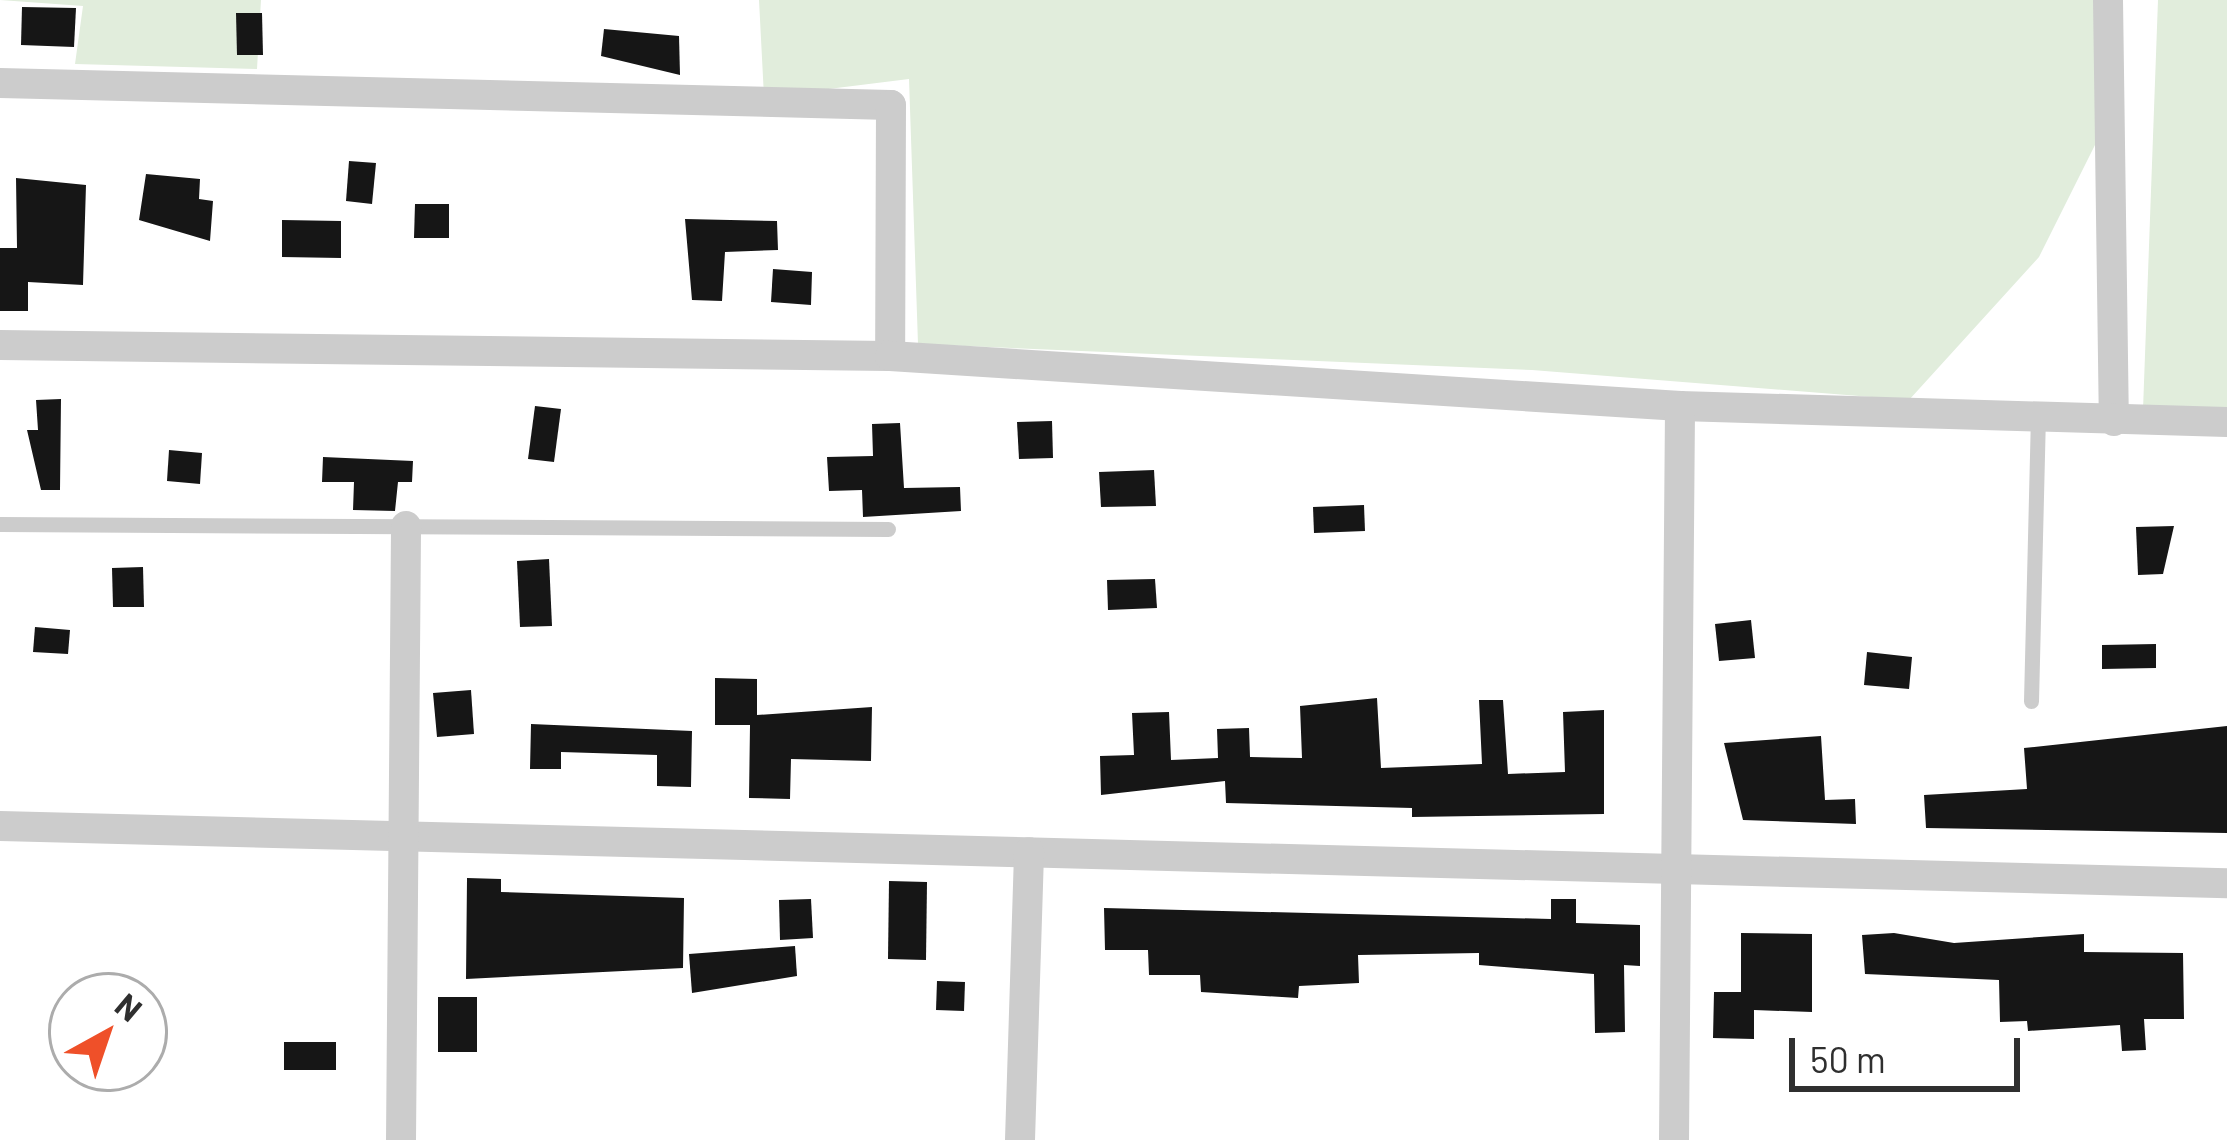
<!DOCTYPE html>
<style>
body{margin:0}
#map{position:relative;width:2227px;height:1140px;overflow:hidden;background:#fff;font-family:Barlow,sans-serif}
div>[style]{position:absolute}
.green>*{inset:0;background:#e1eddc}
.building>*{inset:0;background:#161616}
.service>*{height:15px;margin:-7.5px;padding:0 7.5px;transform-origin:7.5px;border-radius:7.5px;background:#ccc}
.minor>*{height:30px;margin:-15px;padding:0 15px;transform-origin:15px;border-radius:15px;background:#ccc}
span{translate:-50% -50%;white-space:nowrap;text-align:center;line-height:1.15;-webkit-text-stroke:12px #fff;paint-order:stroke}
.north{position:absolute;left:48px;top:972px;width:120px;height:120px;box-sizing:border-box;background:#fff;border:3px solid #acacac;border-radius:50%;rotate:40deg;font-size:33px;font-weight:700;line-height:48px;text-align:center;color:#2f2f2f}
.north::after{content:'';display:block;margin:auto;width:42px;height:54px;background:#ef5029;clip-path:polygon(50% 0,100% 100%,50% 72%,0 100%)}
.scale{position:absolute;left:1789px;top:1038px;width:231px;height:54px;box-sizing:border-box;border:6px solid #2f2f2f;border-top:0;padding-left:15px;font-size:36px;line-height:42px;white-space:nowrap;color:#2f2f2f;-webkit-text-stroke:9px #fff;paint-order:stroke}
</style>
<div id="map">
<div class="green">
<div style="clip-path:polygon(0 0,261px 0,257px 69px,75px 64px,83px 6px)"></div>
<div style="clip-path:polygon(759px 0,2116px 0,2105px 125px,2039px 257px,1909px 400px,1532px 370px,918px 344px,909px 79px,764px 97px)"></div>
<div style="clip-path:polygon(2158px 0,2227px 0,2227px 409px,2143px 410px)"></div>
</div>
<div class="building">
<div style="clip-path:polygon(22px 7px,76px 8px,74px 47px,21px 45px)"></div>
<div style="clip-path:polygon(236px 13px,262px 13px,263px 55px,237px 55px)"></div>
<div style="clip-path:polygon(604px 29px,679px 36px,680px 75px,601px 56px)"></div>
<div style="clip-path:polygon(349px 161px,376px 163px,372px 204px,346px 201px)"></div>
<div style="clip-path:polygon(146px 174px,200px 179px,199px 199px,213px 201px,210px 241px,139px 220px)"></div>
<div style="clip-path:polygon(16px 178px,86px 185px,83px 285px,28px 282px,28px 311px,0 311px,0 248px,17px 248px)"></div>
<div style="clip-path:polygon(415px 204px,449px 204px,449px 238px,414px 238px)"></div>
<div style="clip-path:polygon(685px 219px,777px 221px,778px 250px,725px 252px,722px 301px,692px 300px)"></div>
<div style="clip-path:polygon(282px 220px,341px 221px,341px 258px,282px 257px)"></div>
<div style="clip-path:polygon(773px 269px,812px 272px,811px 305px,771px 302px)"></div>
<div style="clip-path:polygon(61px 399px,60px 490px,41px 490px,27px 430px,38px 430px,36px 400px)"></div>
<div style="clip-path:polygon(535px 406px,561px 409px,554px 462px,528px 459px)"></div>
<div style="clip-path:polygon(1052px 421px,1053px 458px,1019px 459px,1017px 422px)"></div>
<div style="clip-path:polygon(900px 423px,904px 488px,960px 487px,961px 511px,863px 517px,862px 490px,829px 491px,827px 457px,873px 456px,872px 424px)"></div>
<div style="clip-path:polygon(169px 450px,202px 453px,200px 484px,167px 481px)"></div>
<div style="clip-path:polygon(323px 457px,413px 461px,412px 482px,398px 482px,395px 511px,353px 510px,354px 482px,322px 482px)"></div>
<div style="clip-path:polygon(1154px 470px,1156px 506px,1101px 507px,1099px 472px)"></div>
<div style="clip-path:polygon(1364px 505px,1365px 531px,1314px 533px,1313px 507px)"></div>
<div style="clip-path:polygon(2174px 526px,2163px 574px,2138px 575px,2136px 527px)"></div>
<div style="clip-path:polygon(549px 559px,552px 626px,520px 627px,517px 561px)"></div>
<div style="clip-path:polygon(143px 567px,144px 607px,113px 607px,112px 568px)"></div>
<div style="clip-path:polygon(1155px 579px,1157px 608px,1108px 610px,1107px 580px)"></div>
<div style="clip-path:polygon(1751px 620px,1755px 658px,1719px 661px,1715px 624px)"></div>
<div style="clip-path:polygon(35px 627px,70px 630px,68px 654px,33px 652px)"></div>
<div style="clip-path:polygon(2156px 644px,2156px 668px,2102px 669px,2102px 645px)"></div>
<div style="clip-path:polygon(1867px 652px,1912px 657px,1909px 689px,1864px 685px)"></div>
<div style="clip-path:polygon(715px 678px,757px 679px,757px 715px,872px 707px,871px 761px,791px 759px,790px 799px,749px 798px,750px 725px,715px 725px)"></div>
<div style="clip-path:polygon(471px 690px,474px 734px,437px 737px,433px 693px)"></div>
<div style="clip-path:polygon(1377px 698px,1381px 768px,1482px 764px,1479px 700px,1503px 700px,1508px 774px,1565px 772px,1563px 712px,1604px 710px,1604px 814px,1412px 817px,1412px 808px,1226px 803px,1225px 781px,1101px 795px,1100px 756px,1134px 755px,1132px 713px,1169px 712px,1171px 760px,1218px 758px,1217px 729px,1249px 728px,1250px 757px,1302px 758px,1300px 706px)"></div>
<div style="clip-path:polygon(531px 724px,692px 731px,691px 787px,657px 786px,657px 755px,561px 752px,561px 769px,530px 769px)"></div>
<div style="clip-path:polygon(2227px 726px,2227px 833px,1926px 828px,1924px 795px,2027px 789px,2024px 748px)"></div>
<div style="clip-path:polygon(1821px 736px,1825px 800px,1855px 799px,1856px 824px,1743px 820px,1724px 743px)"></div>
<div style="clip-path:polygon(467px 878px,501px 879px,501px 892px,684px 898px,683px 968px,466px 979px)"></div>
<div style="clip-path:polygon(889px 881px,927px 882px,926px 960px,888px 959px)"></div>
<div style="clip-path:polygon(811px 899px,813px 938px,780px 940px,779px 900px)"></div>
<div style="clip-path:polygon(1551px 899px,1576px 899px,1576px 923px,1640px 925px,1640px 966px,1624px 965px,1625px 1032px,1595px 1033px,1594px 974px,1479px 965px,1479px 953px,1358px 955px,1359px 983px,1299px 986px,1298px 998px,1201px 992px,1200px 975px,1149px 975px,1148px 950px,1105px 950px,1104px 908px,1551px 919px)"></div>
<div style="clip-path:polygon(1741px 933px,1812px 934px,1812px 1012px,1754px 1010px,1754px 1039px,1713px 1038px,1714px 992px,1741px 992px)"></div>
<div style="clip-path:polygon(1894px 933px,1954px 943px,2084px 934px,2084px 952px,2183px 953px,2184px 1019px,2144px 1019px,2146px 1050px,2122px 1051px,2120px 1025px,2028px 1031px,2027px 1021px,2000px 1022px,1999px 980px,1865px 974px,1862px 935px)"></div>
<div style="clip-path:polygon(795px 946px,797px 976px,692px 993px,689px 954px)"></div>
<div style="clip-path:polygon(937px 981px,965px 982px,964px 1011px,936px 1010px)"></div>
<div style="clip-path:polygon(438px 997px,477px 997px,477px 1052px,438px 1052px)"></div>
<div style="clip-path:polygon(284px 1042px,336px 1042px,336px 1070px,284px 1070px)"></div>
</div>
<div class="service">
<div style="left:0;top:524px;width:888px;rotate:0.32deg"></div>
<div style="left:2031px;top:701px;width:283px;rotate:-88.6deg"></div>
</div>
<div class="minor">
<div style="left:2108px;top:0;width:421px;rotate:89.2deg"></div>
<div style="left:0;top:83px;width:891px;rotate:1.41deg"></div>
<div style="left:891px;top:105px;width:251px;rotate:90.2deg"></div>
<div style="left:0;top:345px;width:890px;rotate:0.71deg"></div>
<div style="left:890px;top:356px;width:792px;rotate:3.62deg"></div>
<div style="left:1680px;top:406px;width:547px;rotate:1.68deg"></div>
<div style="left:0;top:826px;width:2228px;rotate:1.47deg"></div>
<div style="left:401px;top:1140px;width:614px;rotate:-89.53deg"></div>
<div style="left:1020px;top:1140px;width:288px;rotate:-88.2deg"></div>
<div style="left:1674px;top:1140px;width:734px;rotate:-89.53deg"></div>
</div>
<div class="north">N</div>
<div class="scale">50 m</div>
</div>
